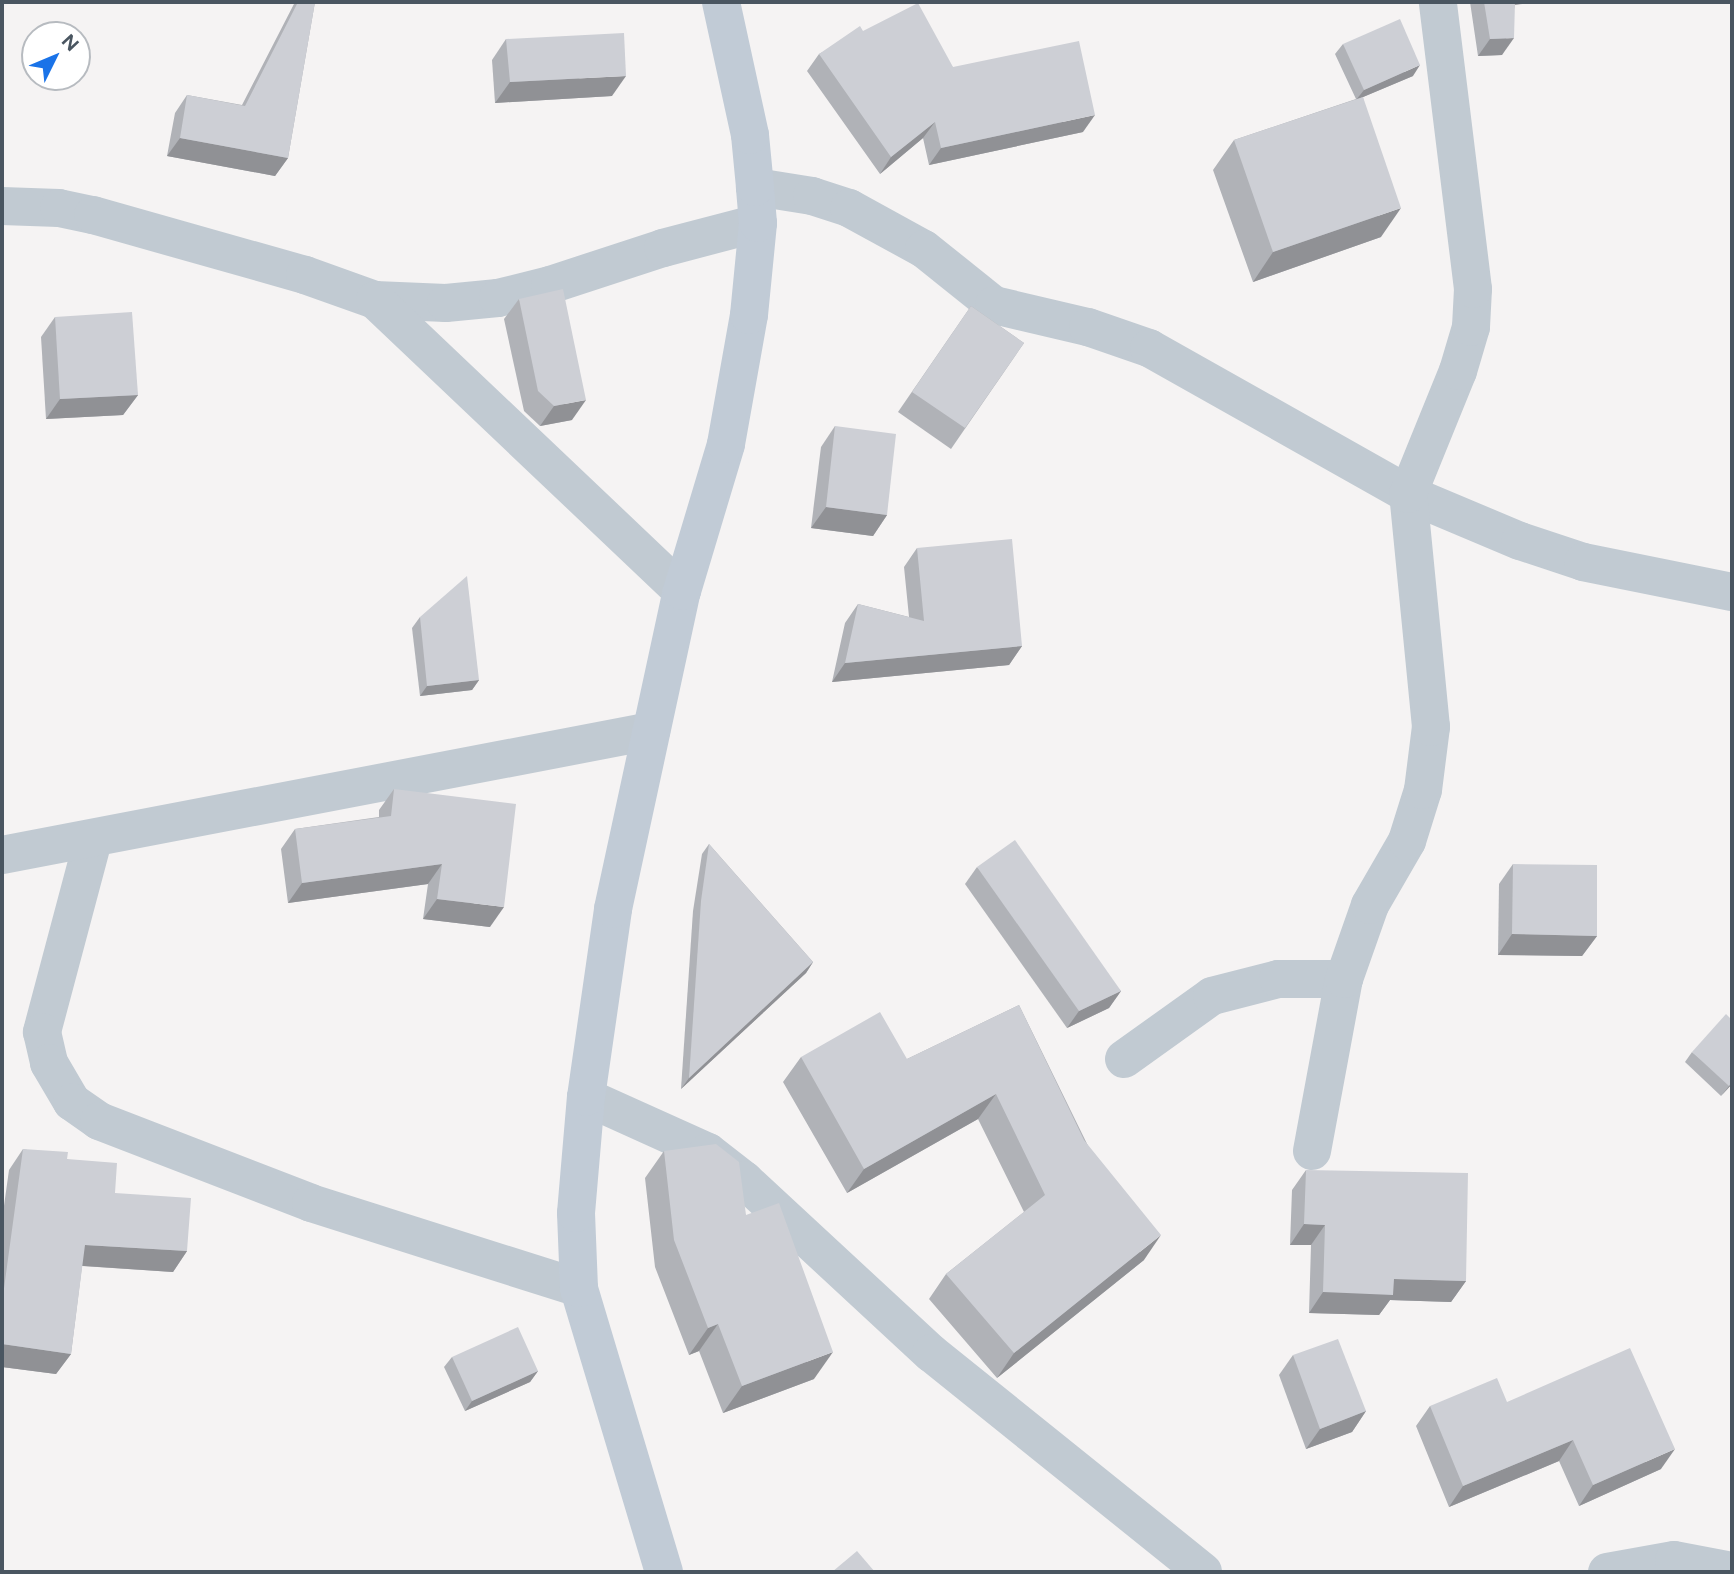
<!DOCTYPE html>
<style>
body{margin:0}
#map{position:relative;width:1734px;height:1574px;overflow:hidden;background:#f5f3f3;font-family:Figtree,sans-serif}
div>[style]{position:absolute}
.street>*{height:38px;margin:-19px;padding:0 19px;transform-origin:19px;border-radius:19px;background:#c1cad2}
.secondary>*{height:38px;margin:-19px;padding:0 19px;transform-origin:19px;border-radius:19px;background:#c1cbd6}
.wall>*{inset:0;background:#b0b2b7}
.shaded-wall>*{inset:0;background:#909195}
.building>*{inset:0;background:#cdcfd5}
span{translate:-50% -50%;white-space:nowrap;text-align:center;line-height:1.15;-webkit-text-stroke:5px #fff;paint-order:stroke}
.frame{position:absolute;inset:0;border:4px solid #4a5661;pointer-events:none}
.north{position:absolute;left:21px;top:21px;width:70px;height:70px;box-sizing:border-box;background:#fff;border:2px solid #b7bbc0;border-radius:50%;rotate:47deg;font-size:19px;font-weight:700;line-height:28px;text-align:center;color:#4a5661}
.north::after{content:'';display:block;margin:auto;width:24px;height:32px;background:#1a73e8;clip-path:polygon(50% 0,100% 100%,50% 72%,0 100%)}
</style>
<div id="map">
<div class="street">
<div style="left:755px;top:187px;width:58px;rotate:9deg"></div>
<div style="left:812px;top:196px;width:39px;rotate:18deg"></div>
<div style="left:849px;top:208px;width:85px;rotate:28.7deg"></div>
<div style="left:924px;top:249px;width:90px;rotate:38.7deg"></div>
<div style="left:994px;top:305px;width:97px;rotate:13.2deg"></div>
<div style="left:1088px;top:327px;width:65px;rotate:19deg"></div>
<div style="left:1149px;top:348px;width:297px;rotate:29.4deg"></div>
<div style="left:1408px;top:494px;width:121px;rotate:22.8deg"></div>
<div style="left:1520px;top:541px;width:66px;rotate:18.4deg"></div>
<div style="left:1583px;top:562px;width:152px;rotate:11.4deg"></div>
<div style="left:2px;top:206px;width:57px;rotate:2deg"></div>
<div style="left:59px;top:208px;width:35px;rotate:12deg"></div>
<div style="left:93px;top:215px;width:220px;rotate:15.8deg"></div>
<div style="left:305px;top:275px;width:74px;rotate:19.7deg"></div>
<div style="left:375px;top:300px;width:71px;rotate:2.4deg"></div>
<div style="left:446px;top:303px;width:52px;rotate:-5.5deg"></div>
<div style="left:498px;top:298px;width:54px;rotate:-14deg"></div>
<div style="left:550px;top:285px;width:119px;rotate:-18.1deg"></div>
<div style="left:663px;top:248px;width:98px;rotate:-14.7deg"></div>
<div style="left:375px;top:300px;width:423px;rotate:43.5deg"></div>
<div style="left:93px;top:840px;width:199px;rotate:104.9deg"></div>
<div style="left:42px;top:1032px;width:32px;rotate:77deg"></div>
<div style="left:49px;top:1063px;width:45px;rotate:59.5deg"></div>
<div style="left:72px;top:1102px;width:33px;rotate:35deg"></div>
<div style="left:99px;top:1121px;width:227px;rotate:21.1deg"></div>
<div style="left:311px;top:1203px;width:281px;rotate:17.6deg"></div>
<div style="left:2px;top:855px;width:661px;rotate:-10.82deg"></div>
<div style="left:1124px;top:1059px;width:108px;rotate:-35.6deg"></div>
<div style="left:1212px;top:996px;width:68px;rotate:-14.4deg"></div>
<div style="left:1278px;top:979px;width:66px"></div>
<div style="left:586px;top:1097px;width:134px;rotate:24.3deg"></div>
<div style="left:708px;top:1152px;width:46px;rotate:37.9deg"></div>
<div style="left:744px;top:1180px;width:255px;rotate:42.8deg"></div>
<div style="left:931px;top:1353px;width:349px;rotate:38.8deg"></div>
<div style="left:1312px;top:1151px;width:175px;rotate:-79.5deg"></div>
<div style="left:1344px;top:979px;width:78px;rotate:-70.6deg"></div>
<div style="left:1370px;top:905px;width:74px;rotate:-60deg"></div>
<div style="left:1407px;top:841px;width:53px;rotate:-72.6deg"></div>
<div style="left:1423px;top:790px;width:64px;rotate:-82.8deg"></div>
<div style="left:1431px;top:727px;width:234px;rotate:-95.6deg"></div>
<div style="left:1408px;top:494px;width:133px;rotate:-67.9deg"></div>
<div style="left:1458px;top:371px;width:46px;rotate:-73.5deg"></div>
<div style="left:1471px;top:327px;width:38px;rotate:-87deg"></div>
<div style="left:1473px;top:289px;width:289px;rotate:-97deg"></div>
<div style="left:1607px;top:1572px;width:68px;rotate:-10.2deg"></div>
<div style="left:1674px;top:1560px;width:59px;rotate:10.7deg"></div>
</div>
<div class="secondary">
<div style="left:664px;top:1572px;width:296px;rotate:-106.7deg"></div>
<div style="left:579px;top:1288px;width:75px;rotate:-92.3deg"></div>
<div style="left:576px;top:1213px;width:116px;rotate:-85.1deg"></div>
<div style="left:586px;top:1097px;width:190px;rotate:-81.8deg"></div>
<div style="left:613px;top:909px;width:325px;rotate:-77.8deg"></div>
<div style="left:682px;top:591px;width:153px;rotate:-73.3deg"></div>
<div style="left:726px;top:444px;width:131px;rotate:-79.9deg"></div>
<div style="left:749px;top:315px;width:92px;rotate:-84.4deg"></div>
<div style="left:758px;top:223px;width:36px;rotate:-95deg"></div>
<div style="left:755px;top:187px;width:52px;rotate:-95.5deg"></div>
<div style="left:750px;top:135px;width:136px;rotate:-102.3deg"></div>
</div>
<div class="wall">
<div style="clip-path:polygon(295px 2px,315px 2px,288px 158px,275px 176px,167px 156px,175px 113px,187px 95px,242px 105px)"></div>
<div style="clip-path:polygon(1470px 2px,1537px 2px,1515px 5px,1502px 55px,1478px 56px)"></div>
<div style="clip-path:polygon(863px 31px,953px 67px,1083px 132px,929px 165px,923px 138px,880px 174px,807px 71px,819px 54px)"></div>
<div style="clip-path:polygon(506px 39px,612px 96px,495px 103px,492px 60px)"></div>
<div style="clip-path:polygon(1343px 44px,1413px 76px,1363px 97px,1381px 237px,1253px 282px,1213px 170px,1234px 140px,1356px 99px,1335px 54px)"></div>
<div style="clip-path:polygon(519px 299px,572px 420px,540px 426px,524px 411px,504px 319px)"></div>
<div style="clip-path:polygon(971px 306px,1024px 343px,951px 449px,898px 412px)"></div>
<div style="clip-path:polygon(55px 317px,138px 395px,123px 415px,46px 419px,41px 337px)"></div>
<div style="clip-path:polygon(835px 426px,887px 515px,873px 536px,811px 528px,821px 447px)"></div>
<div style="clip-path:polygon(917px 548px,1022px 646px,1009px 665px,832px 682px,845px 623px,858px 604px,909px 617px,904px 567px)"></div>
<div style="clip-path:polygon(420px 617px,479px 680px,472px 690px,420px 696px,412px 628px)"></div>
<div style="clip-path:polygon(394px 789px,490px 927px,423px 919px,428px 884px,288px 903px,281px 849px,295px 829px,379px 817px,379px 810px)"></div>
<div style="clip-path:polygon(709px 844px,813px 962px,806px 973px,681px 1089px,693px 911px,702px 854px)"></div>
<div style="clip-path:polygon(1513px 864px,1597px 936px,1582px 956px,1498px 955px,1499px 884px)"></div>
<div style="clip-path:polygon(977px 867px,1121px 991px,1109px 1008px,1067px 1028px,965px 884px)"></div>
<div style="clip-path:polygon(1019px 1005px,1144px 1260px,997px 1378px,929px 1299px,946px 1274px,1024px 1212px,978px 1119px,847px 1193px,783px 1082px,801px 1057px,907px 1059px)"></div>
<div style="clip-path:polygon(1692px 1052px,1732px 1084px,1721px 1096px,1685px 1062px)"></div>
<div style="clip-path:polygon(23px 1149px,67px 1159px,115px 1193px,187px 1251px,173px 1272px,82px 1266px,71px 1354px,56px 1374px,2px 1367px,2px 1220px,9px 1170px)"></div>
<div style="clip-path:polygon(664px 1151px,746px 1215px,814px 1379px,723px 1413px,699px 1351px,689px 1355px,655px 1267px,645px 1178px)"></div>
<div style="clip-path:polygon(1306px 1170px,1466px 1281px,1451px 1302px,1390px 1300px,1379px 1315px,1309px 1313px,1311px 1245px,1290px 1245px,1292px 1190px)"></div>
<div style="clip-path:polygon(1293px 1355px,1366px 1411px,1352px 1432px,1306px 1449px,1279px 1375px)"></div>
<div style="clip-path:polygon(452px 1357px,538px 1371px,530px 1382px,465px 1411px,444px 1367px)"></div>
<div style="clip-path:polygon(1507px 1402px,1661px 1469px,1579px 1506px,1559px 1461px,1449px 1507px,1416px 1426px,1430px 1406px)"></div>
</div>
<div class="shaded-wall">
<div style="clip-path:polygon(1507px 2px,1537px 2px,1504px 6px)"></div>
<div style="clip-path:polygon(1514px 38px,1502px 55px,1478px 56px,1490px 39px)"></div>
<div style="clip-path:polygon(1420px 65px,1413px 76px,1356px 100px,1364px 90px)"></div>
<div style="clip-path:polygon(626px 76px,612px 96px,495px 103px,510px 82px)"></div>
<div style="clip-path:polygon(1095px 115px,1083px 132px,929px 165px,941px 148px)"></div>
<div style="clip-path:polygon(935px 122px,923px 138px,880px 174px,891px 157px)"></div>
<div style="clip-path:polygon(180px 138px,288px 158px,275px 176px,167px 156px)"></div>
<div style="clip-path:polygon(1401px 208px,1381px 237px,1253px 282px,1273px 252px)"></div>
<div style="clip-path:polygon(138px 395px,123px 415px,46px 419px,60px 399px)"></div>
<div style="clip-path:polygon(586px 400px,572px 420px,540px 426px,554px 406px)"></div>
<div style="clip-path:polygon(826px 507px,887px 515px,873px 536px,811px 528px)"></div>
<div style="clip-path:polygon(1022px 646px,1009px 665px,832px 682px,845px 663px)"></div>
<div style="clip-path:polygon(479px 680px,472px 690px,420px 696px,427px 686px)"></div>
<div style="clip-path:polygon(442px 864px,428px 884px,288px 903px,302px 883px)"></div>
<div style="clip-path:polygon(437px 899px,504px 907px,490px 927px,423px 919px)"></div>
<div style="clip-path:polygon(1512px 934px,1597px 936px,1582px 956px,1498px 955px)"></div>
<div style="clip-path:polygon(813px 962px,806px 973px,681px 1089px,689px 1078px)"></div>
<div style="clip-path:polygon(1121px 991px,1109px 1008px,1067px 1028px,1079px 1011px)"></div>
<div style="clip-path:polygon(1732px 1082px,1732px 1084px,1721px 1096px,1729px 1086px)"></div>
<div style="clip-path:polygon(996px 1094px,978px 1119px,847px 1193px,864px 1169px)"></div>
<div style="clip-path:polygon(1304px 1224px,1325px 1225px,1311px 1245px,1290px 1245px)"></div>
<div style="clip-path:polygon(1161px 1235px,1144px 1260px,997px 1378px,1014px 1353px)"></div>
<div style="clip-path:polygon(85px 1245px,187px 1251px,173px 1272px,70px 1265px)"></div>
<div style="clip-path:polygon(1394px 1279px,1466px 1281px,1451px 1302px,1390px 1300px,1379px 1315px,1309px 1313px,1323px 1292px)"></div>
<div style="clip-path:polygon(718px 1324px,699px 1351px,689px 1355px,708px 1328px)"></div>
<div style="clip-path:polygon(2px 1344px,71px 1354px,56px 1374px,2px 1367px)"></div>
<div style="clip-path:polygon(833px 1352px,814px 1379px,723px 1413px,742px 1386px)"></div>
<div style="clip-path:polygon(538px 1371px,530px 1382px,465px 1411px,472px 1401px)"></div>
<div style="clip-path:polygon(1366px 1411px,1352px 1432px,1306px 1449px,1320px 1429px)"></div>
<div style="clip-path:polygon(1573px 1440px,1559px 1461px,1449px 1507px,1463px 1486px)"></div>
<div style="clip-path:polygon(1675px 1449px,1661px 1469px,1579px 1506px,1593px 1485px)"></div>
</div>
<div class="building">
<div style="clip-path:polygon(298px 2px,315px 2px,288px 158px,180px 138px,187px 95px,245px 106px)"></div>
<div style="clip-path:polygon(1484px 2px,1515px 2px,1514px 38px,1490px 39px)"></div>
<div style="clip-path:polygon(918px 3px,953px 67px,1079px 41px,1095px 115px,941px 148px,935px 122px,891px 157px,819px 54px,860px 26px,863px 31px)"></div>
<div style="clip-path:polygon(1400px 19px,1420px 65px,1364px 90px,1343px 44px)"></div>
<div style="clip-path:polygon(624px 33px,626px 76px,510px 82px,506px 39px)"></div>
<div style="clip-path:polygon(1363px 97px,1401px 208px,1273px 252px,1234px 140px)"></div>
<div style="clip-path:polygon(563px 289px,586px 400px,554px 406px,538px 391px,519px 299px)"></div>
<div style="clip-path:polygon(971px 306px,1024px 343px,965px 428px,912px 392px)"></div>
<div style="clip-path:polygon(132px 312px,138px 395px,60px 399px,55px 317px)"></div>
<div style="clip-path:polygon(835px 426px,896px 434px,887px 515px,826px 507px)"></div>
<div style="clip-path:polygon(1012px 539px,1022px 646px,845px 663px,858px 604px,924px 621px,917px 548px)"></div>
<div style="clip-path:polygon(467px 576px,479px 680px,427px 686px,420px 617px)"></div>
<div style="clip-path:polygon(394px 789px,516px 804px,504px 907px,437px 899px,442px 864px,302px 883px,295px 829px,391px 816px)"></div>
<div style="clip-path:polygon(1015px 840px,1121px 991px,1079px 1011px,977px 867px)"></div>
<div style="clip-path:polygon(709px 844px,813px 962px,689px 1078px,701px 901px)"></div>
<div style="clip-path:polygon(1513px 864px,1597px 865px,1597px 936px,1512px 934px)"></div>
<div style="clip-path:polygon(1019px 1005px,1084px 1140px,1161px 1235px,1014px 1353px,946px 1274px,1045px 1195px,996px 1094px,864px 1169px,801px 1057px,880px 1012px,907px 1059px)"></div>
<div style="clip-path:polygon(1726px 1014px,1732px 1020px,1732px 1082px,1729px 1086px,1692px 1052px)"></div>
<div style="clip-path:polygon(716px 1144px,739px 1162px,746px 1215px,779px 1203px,833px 1352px,742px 1386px,718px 1324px,708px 1328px,674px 1240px,664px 1151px)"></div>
<div style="clip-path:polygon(23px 1149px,68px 1152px,67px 1159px,117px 1163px,115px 1193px,191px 1198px,187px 1251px,85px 1245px,71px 1354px,2px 1344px,2px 1303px)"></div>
<div style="clip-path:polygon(1306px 1170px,1468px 1173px,1466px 1281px,1394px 1279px,1393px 1295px,1323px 1292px,1325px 1225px,1304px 1224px)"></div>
<div style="clip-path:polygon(518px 1327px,538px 1371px,472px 1401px,452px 1357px)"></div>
<div style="clip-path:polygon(1338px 1339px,1366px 1411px,1320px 1429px,1293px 1355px)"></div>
<div style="clip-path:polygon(1630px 1348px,1675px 1449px,1593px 1485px,1573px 1440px,1463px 1486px,1430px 1406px,1497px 1378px,1507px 1402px)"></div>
<div style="clip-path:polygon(857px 1551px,875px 1572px,832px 1572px)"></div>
</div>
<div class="frame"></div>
<div class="north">N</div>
</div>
